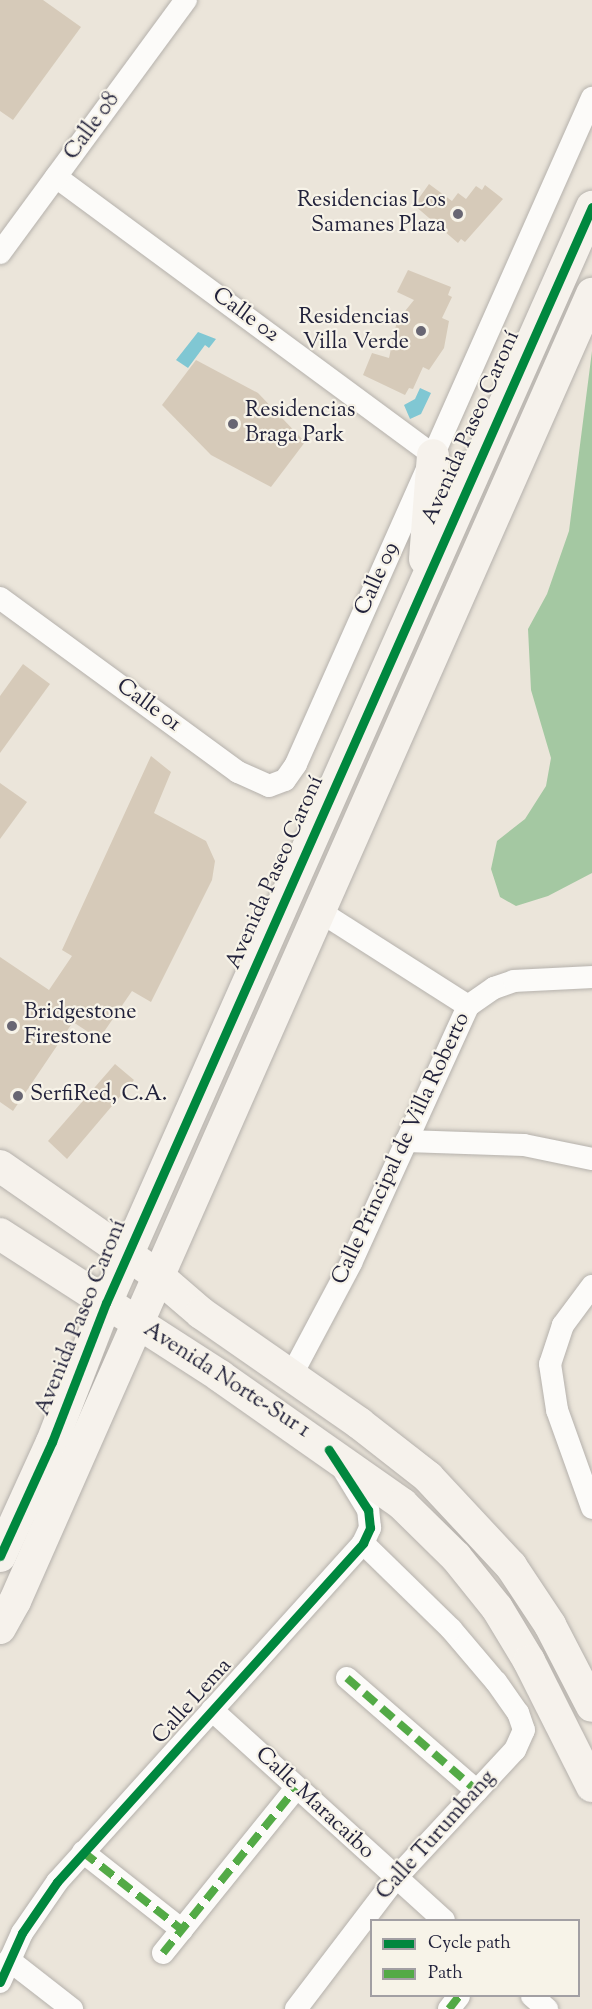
<!DOCTYPE html>
<meta charset="utf-8">
<style>
body{margin:0}
#map{position:relative;width:592px;height:2009px;overflow:hidden;background:#ebe5da;font-family:"Sorts Mill Goudy",serif}
div>[style]{position:absolute}
.forest>*{inset:0;background:#a4c8a2}
.water>*{inset:0;background:#80c7d3}
.building>*{inset:0;background:#d6cab9}
.roads{filter:drop-shadow(0 0 2px #b5b1ac) drop-shadow(0 0 2px #b5b1ac)}
.street>*{height:22px;margin:-11px;padding:0 11px;transform-origin:11px;border-radius:11px;background:#fcfbf9}
.secondary>*{height:32px;margin:-16px;padding:0 16px;transform-origin:16px;border-radius:16px;background:#f6f2ec}
.quiet>*{height:8px;margin-top:-4px;transform-origin:0;background:repeating-linear-gradient(90deg,#53aa46 0 15px,transparent 0 23px)}
.cycleway>*{height:9px;margin:-4.5px;padding:0 4.5px;transform-origin:4.5px;border-radius:4.5px;background:#00873e}
.dots>*{width:16px;height:16px;translate:-50% -50%;box-sizing:border-box;border:3px solid #f7f3e8;border-radius:50%}
span{translate:-50% -50%;white-space:nowrap;text-align:center;line-height:1.15;-webkit-text-stroke:4.5px #f7f3e8;paint-order:stroke}
.street-label{font-size:22px;color:#22223b}
.poi-label{font-size:22px;color:#22223b}
.right{translate:-100% -50%;text-align:right}
.left{translate:0 -50%;text-align:left}
.legend{position:absolute;left:370px;top:1919px;width:210px;height:78px;box-sizing:border-box;background:#f7f3e8;border:2px solid #a29fa3;margin:0;padding:8px 10px;list-style:none;font-size:18px;color:#22223b}
.legend li{display:flex;align-items:center;gap:12px;height:30px}
.legend b{width:30px;border:2px solid #a29fa3}
</style>
<div id="map">
<div class="forest">
<div style="clip-path:polygon(592px 351px,592px 873px,548px 896px,516px 906px,500px 897px,491px 869px,497px 841px,525px 819px,546px 786px,551px 758px,531px 690px,528px 629px,547px 594px,569px 531px)"></div>
</div>
<div class="water">
<div style="clip-path:polygon(198px 332px,216px 339px,209px 348px,205px 345px,188px 368px,176px 360px)"></div>
<div style="clip-path:polygon(420px 388px,431px 393px,421px 414px,410px 419px,404px 405px,415px 399px)"></div>
</div>
<div class="building">
<div style="clip-path:polygon(0 0,43px 0,81px 27px,13px 120px,0 111px)"></div>
<div style="clip-path:polygon(429px 184px,452px 201px,458px 193px,466px 199px,476px 186px,482px 190px,485px 185px,503px 199px,465px 242px,461px 239px,458px 243px,414px 205px)"></div>
<div style="clip-path:polygon(408px 270px,451px 287px,448px 295px,452px 297px,442px 318px,449px 321px,444px 348px,429px 370px,423px 367px,413px 389px,409px 388px,405px 395px,363px 375px,372px 353px,389px 358px,397px 321px,414px 300px,397px 292px)"></div>
<div style="clip-path:polygon(196px 360px,258px 393px,305px 442px,271px 487px,211px 455px,162px 405px)"></div>
<div style="clip-path:polygon(23px 664px,50px 684px,0 753px,0 696px)"></div>
<div style="clip-path:polygon(151px 756px,171px 772px,154px 813px,206px 841px,215px 861px,212px 880px,151px 1002px,132px 991px,99px 1039px,73px 1022px,13px 1111px,0 1102px,0 957px,49px 990px,72px 956px,62px 950px)"></div>
<div style="clip-path:polygon(0 783px,27px 802px,0 839px)"></div>
<div style="clip-path:polygon(115px 1064px,134px 1080px,67px 1159px,48px 1141px)"></div>
</div>
<div class="roads">
<div class="street">
<div style="left:56px;top:177px;width:468px;rotate:36.4deg"></div>
<div style="left:0;top:253px;width:314px;rotate:-53.7deg"></div>
<div style="left:0;top:598px;width:295px;rotate:36.2deg"></div>
<div style="left:238px;top:772px;width:34px;rotate:24deg"></div>
<div style="left:269px;top:786px;width:17px;rotate:-21deg"></div>
<div style="left:285px;top:780px;width:19px;rotate:-55deg"></div>
<div style="left:296px;top:764px;width:729px;rotate:-66.04deg"></div>
<div style="left:319px;top:911px;width:177px;rotate:32.5deg"></div>
<div style="left:406px;top:1141px;width:118px;rotate:1.9deg"></div>
<div style="left:524px;top:1145px;width:69px;rotate:11.6deg"></div>
<div style="left:592px;top:1286px;width:49px;rotate:126.6deg"></div>
<div style="left:563px;top:1325px;width:41px;rotate:108.4deg"></div>
<div style="left:550px;top:1364px;width:47px;rotate:81.3deg"></div>
<div style="left:557px;top:1410px;width:104px;rotate:70.3deg"></div>
<div style="left:291px;top:1376px;width:128px;rotate:-62deg"></div>
<div style="left:351px;top:1263px;width:282px;rotate:-65.5deg"></div>
<div style="left:468px;top:1006px;width:32px;rotate:-35deg"></div>
<div style="left:494px;top:988px;width:21px;rotate:-19deg"></div>
<div style="left:514px;top:981px;width:78px;rotate:-2.9deg"></div>
<div style="left:347px;top:1678px;width:172px;rotate:41deg"></div>
<div style="left:212px;top:1710px;width:313px;rotate:42.2deg"></div>
<div style="left:83px;top:1852px;width:126px;rotate:38.2deg"></div>
<div style="left:163px;top:1953px;width:212px;rotate:-51.1deg"></div>
<div style="left:9px;top:1960px;width:80px;rotate:37.9deg"></div>
<div style="left:0;top:1982px;width:54px;rotate:-65.8deg"></div>
<div style="left:22px;top:1933px;width:62px;rotate:-55.5deg"></div>
<div style="left:57px;top:1882px;width:457px;rotate:-47.9deg"></div>
<div style="left:363px;top:1543px;width:17px;rotate:-65deg"></div>
<div style="left:370px;top:1528px;width:18px;rotate:-96deg"></div>
<div style="left:368px;top:1510px;width:48px;rotate:-121.4deg"></div>
<div style="left:532px;top:1996px;width:20px;rotate:41deg"></div>
<div style="left:296px;top:2009px;width:163px;rotate:-52.7deg"></div>
<div style="left:395px;top:1879px;width:176px;rotate:-47.1deg"></div>
<div style="left:515px;top:1750px;width:22px;rotate:-66deg"></div>
<div style="left:524px;top:1730px;width:18px;rotate:-109deg"></div>
<div style="left:518px;top:1713px;width:38px;rotate:-125deg"></div>
<div style="left:496px;top:1682px;width:70px;rotate:-130.3deg"></div>
<div style="left:451px;top:1629px;width:123px;rotate:-135.7deg"></div>
<div style="left:449px;top:2009px;width:16px;rotate:-52deg"></div>
</div>
<div class="secondary">
<div style="left:425px;top:559px;width:104px;rotate:-85.6deg"></div>
<div style="left:0;top:1166px;width:193px;rotate:34.8deg"></div>
<div style="left:158px;top:1276px;width:57px;rotate:40.7deg"></div>
<div style="left:201px;top:1313px;width:193px;rotate:34.8deg"></div>
<div style="left:359px;top:1423px;width:88px;rotate:38deg"></div>
<div style="left:428px;top:1477px;width:122px;rotate:47deg"></div>
<div style="left:511px;top:1566px;width:71px;rotate:56.5deg"></div>
<div style="left:550px;top:1625px;width:91px;rotate:62.6deg"></div>
<div style="left:0;top:1234px;width:262px;rotate:32.8deg"></div>
<div style="left:220px;top:1376px;width:223px;rotate:35.1deg"></div>
<div style="left:402px;top:1504px;width:76px;rotate:44.5deg"></div>
<div style="left:456px;top:1557px;width:65px;rotate:51.2deg"></div>
<div style="left:497px;top:1608px;width:62px;rotate:58.9deg"></div>
<div style="left:529px;top:1661px;width:140px;rotate:63.3deg"></div>
<div style="left:0;top:1556px;width:125px;rotate:-65.5deg"></div>
<div style="left:52px;top:1442px;width:149px;rotate:-68.8deg"></div>
<div style="left:106px;top:1303px;width:1199px;rotate:-66.09deg"></div>
<div style="left:0;top:1628px;width:31px;rotate:-61deg"></div>
<div style="left:15px;top:1601px;width:1429px;rotate:-66.18deg"></div>
</div>
</div>
<div class="quiet">
<div style="left:347px;top:1678px;width:172px;rotate:41deg"></div>
<div style="left:83px;top:1852px;width:126px;rotate:38.2deg"></div>
<div style="left:163px;top:1953px;width:212px;rotate:-51.1deg"></div>
<div style="left:449px;top:2009px;width:16px;rotate:-52deg"></div>
</div>
<div class="cycleway">
<div style="left:0;top:1556px;width:125px;rotate:-65.5deg"></div>
<div style="left:52px;top:1442px;width:149px;rotate:-68.8deg"></div>
<div style="left:106px;top:1303px;width:1199px;rotate:-66.09deg"></div>
<div style="left:0;top:1982px;width:54px;rotate:-65.8deg"></div>
<div style="left:22px;top:1933px;width:62px;rotate:-55.5deg"></div>
<div style="left:57px;top:1882px;width:457px;rotate:-47.9deg"></div>
<div style="left:363px;top:1543px;width:17px;rotate:-65deg"></div>
<div style="left:370px;top:1528px;width:18px;rotate:-96deg"></div>
<div style="left:368px;top:1510px;width:72px;rotate:-123deg"></div>
</div>
<div class="dots">
<div style="left:458px;top:214px;background:#686673"></div>
<div style="left:421px;top:331px;background:#686673"></div>
<div style="left:233px;top:424px;background:#686673"></div>
<div style="left:12px;top:1026px;background:#686673"></div>
<div style="left:18px;top:1096px;background:#686673"></div>
</div>
<div class="street-label">
<span style="left:93px;top:127px;rotate:-54deg">Calle 08</span>
<span style="left:245px;top:316px;rotate:36deg">Calle 02</span>
<span style="left:472px;top:428px;rotate:-66deg">Avenida Paseo Caroní</span>
<span style="left:378px;top:579px;rotate:-66deg">Calle 09</span>
<span style="left:148px;top:706px;rotate:36deg">Calle 01</span>
<span style="left:276px;top:873px;rotate:-66deg">Avenida Paseo Caroní</span>
<span style="left:402px;top:1149px;rotate:-65deg">Calle Principal de Villa Roberto</span>
<span style="left:82px;top:1318px;rotate:-68deg">Avenida Paseo Caroní</span>
<span style="left:226px;top:1381px;rotate:33deg">Avenida Norte-Sur 1</span>
<span style="left:193px;top:1702px;rotate:-48deg">Calle Lema</span>
<span style="left:314px;top:1804px;rotate:43deg">Calle Maracaibo</span>
<span style="left:437px;top:1836px;rotate:-48deg">Calle Turumbang</span>
</div>
<div class="poi-label">
<span class="right" style="left:446px;top:214px">Residencias Los<br>Samanes Plaza</span>
<span class="right" style="left:409px;top:331px">Residencias<br>Villa Verde</span>
<span class="left" style="left:245px;top:424px">Residencias<br>Braga Park</span>
<span class="left" style="left:24px;top:1026px">Bridgestone<br>Firestone</span>
<span class="left" style="left:30px;top:1096px">SerfiRed, C.A.</span>
</div>
<ul class="legend">
<li><b style="height:8px;background:#00873e"></b>Cycle path</li>
<li><b style="height:8px;background:#53aa46"></b>Path</li>
</ul>
</div>
